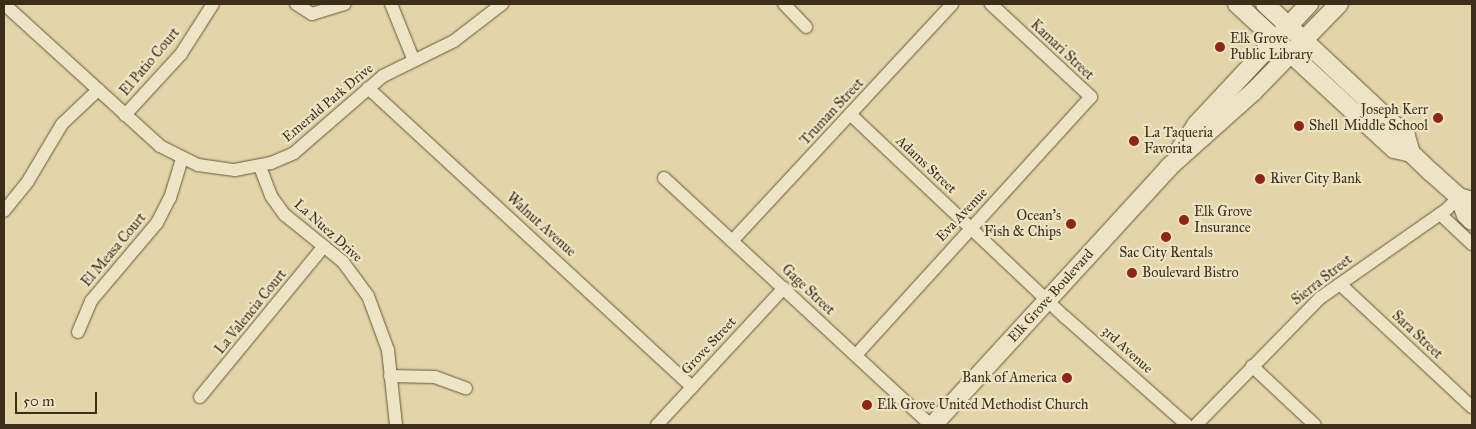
<!DOCTYPE html>
<style>
body{margin:0}
#map{position:relative;width:1476px;height:429px;overflow:hidden;background:#e3d5a7;font-family:"IM FELL Great Primer",serif}
div>[style]{position:absolute}
.roads{filter:drop-shadow(0 0 1px #66573e) drop-shadow(0 0 1px #66573e)}
.street>*{height:12px;margin:-6px;padding:0 6px;transform-origin:6px;border-radius:6px;background:#ede4c6}
.secondary>*{height:18px;margin:-9px;padding:0 9px;transform-origin:9px;border-radius:9px;background:#ede4c6}
.dots>*{width:14px;height:14px;translate:-50% -50%;box-sizing:border-box;border:2px solid #ede4c6;border-radius:50%}
span{translate:-50% -50%;white-space:nowrap;text-align:center;line-height:1.15;-webkit-text-stroke:4.5px #ede4c6;paint-order:stroke}
.poi-label{font-size:14px;color:#3d2d1b}
.left{translate:0 -50%;text-align:left}
.right{translate:-100% -50%;text-align:right}
.street-label{font-size:14px;color:#3d2d1b}
.frame{position:absolute;inset:0;border:5px solid #3d2d1b;pointer-events:none}
.scale{position:absolute;left:15px;top:392px;width:82px;height:22px;box-sizing:border-box;border:2px solid #3d2d1b;border-top:0;padding-left:6px;font-size:15px;line-height:18px;white-space:nowrap;color:#3d2d1b;-webkit-text-stroke:4px #ede4c6;paint-order:stroke}
</style>
<div id="map">
<div class="roads">
<div class="street">
<div style="left:4px;top:4px;width:211px;rotate:42.3deg"></div>
<div style="left:160px;top:146px;width:42px;rotate:26.6deg"></div>
<div style="left:198px;top:165px;width:37px;rotate:8deg"></div>
<div style="left:235px;top:170px;width:37px;rotate:-11deg"></div>
<div style="left:271px;top:163px;width:25px;rotate:-23deg"></div>
<div style="left:294px;top:153px;width:118px;rotate:-40.9deg"></div>
<div style="left:383px;top:76px;width:79px;rotate:-26.2deg"></div>
<div style="left:454px;top:41px;width:61px;rotate:-37.6deg"></div>
<div style="left:296px;top:4px;width:19px;rotate:32deg"></div>
<div style="left:312px;top:14px;width:34px;rotate:-17deg"></div>
<div style="left:391px;top:4px;width:61px;rotate:68deg"></div>
<div style="left:784px;top:4px;width:32px;rotate:46deg"></div>
<div style="left:368px;top:88px;width:441px;rotate:42.7deg"></div>
<div style="left:850px;top:114px;width:296px;rotate:43.4deg"></div>
<div style="left:1065px;top:317px;width:163px;rotate:41.5deg"></div>
<div style="left:125px;top:115px;width:83px;rotate:-47.4deg"></div>
<div style="left:181px;top:54px;width:59px;rotate:-57.4deg"></div>
<div style="left:260px;top:167px;width:31px;rotate:69deg"></div>
<div style="left:271px;top:196px;width:24px;rotate:54deg"></div>
<div style="left:285px;top:215px;width:75px;rotate:39deg"></div>
<div style="left:343px;top:262px;width:42px;rotate:53.7deg"></div>
<div style="left:368px;top:296px;width:58px;rotate:69.7deg"></div>
<div style="left:388px;top:350px;width:75px;rotate:83.9deg"></div>
<div style="left:664px;top:178px;width:364px;rotate:42.8deg"></div>
<div style="left:4px;top:211px;width:38px;rotate:-51deg"></div>
<div style="left:28px;top:181px;width:66px;rotate:-59.2deg"></div>
<div style="left:62px;top:124px;width:50px;rotate:-43.4deg"></div>
<div style="left:1440px;top:214px;width:44px;rotate:43.2deg"></div>
<div style="left:733px;top:240px;width:322px;rotate:-47.1deg"></div>
<div style="left:1341px;top:285px;width:179px;rotate:43deg"></div>
<div style="left:78px;top:332px;width:34px;rotate:-67deg"></div>
<div style="left:91px;top:301px;width:102px;rotate:-49.8deg"></div>
<div style="left:157px;top:223px;width:28px;rotate:-63deg"></div>
<div style="left:170px;top:198px;width:41px;rotate:-72.9deg"></div>
<div style="left:856px;top:355px;width:349px;rotate:-47.7deg"></div>
<div style="left:1091px;top:97px;width:137px;rotate:-137.1deg"></div>
<div style="left:1252px;top:366px;width:86px;rotate:43.1deg"></div>
<div style="left:390px;top:376px;width:45px;rotate:1.3deg"></div>
<div style="left:435px;top:377px;width:33px;rotate:20deg"></div>
<div style="left:200px;top:397px;width:195px;rotate:-50.6deg"></div>
<div style="left:657px;top:425px;width:187px;rotate:-47.2deg"></div>
<div style="left:1196px;top:425px;width:177px;rotate:-45.7deg"></div>
<div style="left:1320px;top:298px;width:155px;rotate:-35deg"></div>
<div style="left:1447px;top:209px;width:17px;rotate:-45deg"></div>
</div>
<div class="secondary">
<div style="left:1237px;top:4px;width:214px;rotate:42.7deg"></div>
<div style="left:1394px;top:149px;width:17px;rotate:13deg"></div>
<div style="left:1265px;top:4px;width:193px;rotate:43.1deg"></div>
<div style="left:1406px;top:136px;width:18px;rotate:74deg"></div>
<div style="left:1411px;top:153px;width:28px;rotate:44deg"></div>
<div style="left:1431px;top:172px;width:38px;rotate:42deg"></div>
<div style="left:1459px;top:197px;width:14px;rotate:17deg"></div>
<div style="left:1180px;top:149px;width:29px;rotate:-56deg"></div>
<div style="left:1196px;top:125px;width:166px;rotate:-47deg"></div>
<div style="left:1459px;top:197px;width:19px;rotate:69deg"></div>
<div style="left:1466px;top:215px;width:8px;rotate:45deg"></div>
<div style="left:933px;top:425px;width:350px;rotate:-47.5deg"></div>
<div style="left:1169px;top:167px;width:113px;rotate:-41.8deg"></div>
<div style="left:1253px;top:92px;width:123px;rotate:-45.7deg"></div>
</div>
</div>
<div class="dots">
<div style="left:1220px;top:47px;background:#8f2418"></div>
<div style="left:1438px;top:118px;background:#8f2418"></div>
<div style="left:1299px;top:126px;background:#8f2418"></div>
<div style="left:1134px;top:141px;background:#8f2418"></div>
<div style="left:1260px;top:179px;background:#8f2418"></div>
<div style="left:1184px;top:220px;background:#8f2418"></div>
<div style="left:1071px;top:224px;background:#8f2418"></div>
<div style="left:1166px;top:237px;background:#8f2418"></div>
<div style="left:1132px;top:273px;background:#8f2418"></div>
<div style="left:1067px;top:378px;background:#8f2418"></div>
<div style="left:867px;top:405px;background:#8f2418"></div>
</div>
<div class="poi-label">
<span class="left" style="left:1230px;top:47px">Elk Grove<br>Public Library</span>
<span class="right" style="left:1428px;top:118px">Joseph Kerr<br>Middle School</span>
<span class="left" style="left:1309px;top:126px">Shell</span>
<span class="left" style="left:1144px;top:141px">La Taqueria<br>Favorita</span>
<span class="left" style="left:1270px;top:179px">River City Bank</span>
<span class="left" style="left:1194px;top:220px">Elk Grove<br>Insurance</span>
<span class="right" style="left:1061px;top:224px">Ocean's<br>Fish &amp; Chips</span>
<span style="left:1166px;top:253px">Sac City Rentals</span>
<span class="left" style="left:1142px;top:273px">Boulevard Bistro</span>
<span class="right" style="left:1057px;top:378px">Bank of America</span>
<span class="left" style="left:877px;top:405px">Elk Grove United Methodist Church</span>
</div>
<div class="street-label">
<span style="left:1062px;top:50px;rotate:43deg">Kamari Street</span>
<span style="left:150px;top:62px;rotate:-50deg">El Patio Court</span>
<span style="left:328px;top:103px;rotate:-40deg">Emerald Park Drive</span>
<span style="left:832px;top:112px;rotate:-47deg">Truman Street</span>
<span style="left:926px;top:165px;rotate:43deg">Adams Street</span>
<span style="left:962px;top:215px;rotate:-47deg">Eva Avenue</span>
<span style="left:541px;top:225px;rotate:42deg">Walnut Avenue</span>
<span style="left:328px;top:231px;rotate:42deg">La Nuez Drive</span>
<span style="left:114px;top:250px;rotate:-50deg">El Measa Court</span>
<span style="left:1322px;top:280px;rotate:-38deg">Sierra Street</span>
<span style="left:808px;top:290px;rotate:43deg">Gage Street</span>
<span style="left:1051px;top:296px;rotate:-48deg">Elk Grove Boulevard</span>
<span style="left:251px;top:312px;rotate:-51deg">La Valencia Court</span>
<span style="left:1417px;top:335px;rotate:43deg">Sara Street</span>
<span style="left:709px;top:346px;rotate:-47deg">Grove Street</span>
<span style="left:1127px;top:350px;rotate:42deg">3rd Avenue</span>
</div>
<div class="frame"></div>
<div class="scale">50 m</div>
</div>
